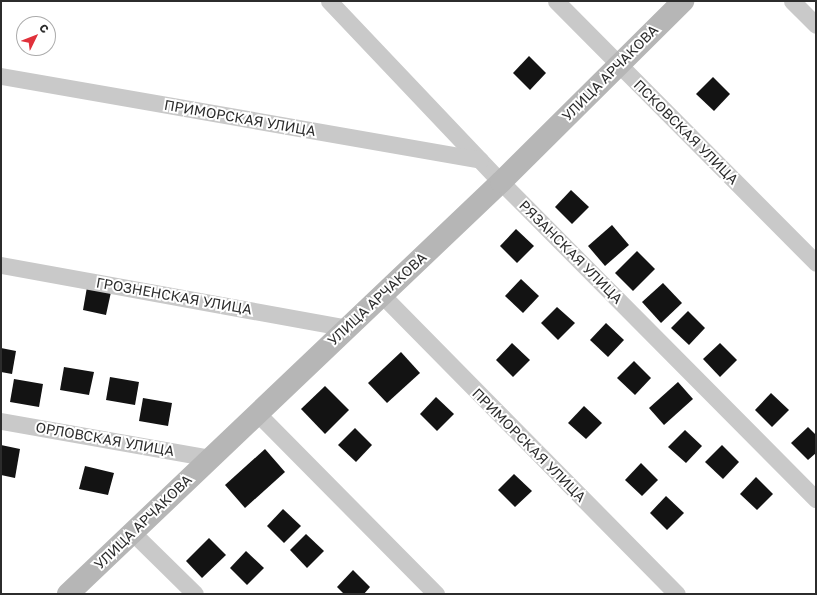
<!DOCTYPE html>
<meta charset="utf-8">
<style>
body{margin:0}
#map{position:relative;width:817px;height:595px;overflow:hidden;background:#fff;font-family:"Golos Text",sans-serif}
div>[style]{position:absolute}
.building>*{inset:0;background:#131313}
.street>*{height:17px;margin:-8.5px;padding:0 8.5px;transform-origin:8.5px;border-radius:8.5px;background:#c9c9c9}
.secondary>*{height:22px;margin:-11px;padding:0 11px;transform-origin:11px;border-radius:11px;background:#b6b6b6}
span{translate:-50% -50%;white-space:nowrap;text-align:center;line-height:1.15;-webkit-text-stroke:4px #fff;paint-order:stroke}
.street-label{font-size:14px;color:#2c2c2c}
.frame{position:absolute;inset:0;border:2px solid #2c2c2c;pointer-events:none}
.north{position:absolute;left:16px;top:16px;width:40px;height:40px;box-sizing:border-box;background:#fff;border:1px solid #ababab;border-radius:50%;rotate:47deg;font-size:11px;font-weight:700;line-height:16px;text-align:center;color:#2c2c2c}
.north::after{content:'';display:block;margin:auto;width:14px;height:18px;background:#e0313b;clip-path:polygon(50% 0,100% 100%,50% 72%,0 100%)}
</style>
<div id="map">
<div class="building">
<div style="clip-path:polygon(529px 56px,546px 73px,530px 90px,513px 73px)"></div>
<div style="clip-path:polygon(713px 77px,730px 94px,714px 111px,696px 94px)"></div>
<div style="clip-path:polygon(571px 190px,589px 207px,572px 224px,555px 207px)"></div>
<div style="clip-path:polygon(612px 225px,629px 245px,605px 266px,588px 246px)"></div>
<div style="clip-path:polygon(516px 229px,534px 246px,517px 263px,500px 246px)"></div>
<div style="clip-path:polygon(637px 251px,655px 269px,633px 291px,615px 273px)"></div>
<div style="clip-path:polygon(521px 279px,539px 296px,523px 313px,505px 296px)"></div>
<div style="clip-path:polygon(663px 283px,682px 303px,661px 323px,642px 302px)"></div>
<div style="clip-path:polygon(87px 287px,111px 292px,106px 315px,83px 310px)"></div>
<div style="clip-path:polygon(557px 307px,575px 323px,558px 340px,541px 323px)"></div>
<div style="clip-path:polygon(688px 311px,705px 328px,689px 345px,671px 328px)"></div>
<div style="clip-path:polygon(606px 323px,624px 340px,608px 357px,590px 340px)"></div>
<div style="clip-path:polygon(512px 343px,530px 360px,513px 377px,496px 360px)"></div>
<div style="clip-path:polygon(720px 343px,737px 360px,720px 377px,703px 359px)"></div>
<div style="clip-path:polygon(1px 348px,16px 351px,12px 374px,1px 372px)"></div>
<div style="clip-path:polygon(401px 352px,420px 373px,387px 403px,368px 383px)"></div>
<div style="clip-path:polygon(634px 361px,651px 378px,635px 395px,617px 378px)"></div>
<div style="clip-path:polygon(64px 367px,94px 372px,89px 395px,60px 390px)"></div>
<div style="clip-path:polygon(110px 377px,139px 382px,135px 405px,106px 400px)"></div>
<div style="clip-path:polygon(14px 379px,43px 384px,39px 407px,10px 402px)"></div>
<div style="clip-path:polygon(678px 382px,693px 399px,664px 425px,649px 408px)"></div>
<div style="clip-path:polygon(325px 386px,349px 410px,325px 434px,301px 409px)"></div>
<div style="clip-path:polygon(771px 393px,789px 410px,772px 427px,755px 410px)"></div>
<div style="clip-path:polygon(436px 397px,454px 414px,437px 431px,420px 414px)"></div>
<div style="clip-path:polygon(143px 398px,172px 403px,168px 426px,139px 421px)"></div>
<div style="clip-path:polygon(584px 406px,602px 423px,586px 439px,568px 423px)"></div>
<div style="clip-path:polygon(808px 427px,816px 435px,816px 453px,808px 460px,791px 443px)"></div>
<div style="clip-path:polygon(355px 428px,372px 445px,356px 462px,338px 445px)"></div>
<div style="clip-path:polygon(685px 430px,702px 446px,686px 463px,668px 447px)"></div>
<div style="clip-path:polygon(1px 445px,20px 449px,15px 478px,1px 475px)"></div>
<div style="clip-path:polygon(722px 445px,739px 462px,723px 479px,705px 462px)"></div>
<div style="clip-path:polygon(265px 449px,285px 472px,245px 508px,225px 485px)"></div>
<div style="clip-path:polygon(641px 463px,658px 480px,642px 496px,625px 480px)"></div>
<div style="clip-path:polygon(85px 466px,114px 473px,108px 495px,79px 489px)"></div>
<div style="clip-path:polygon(514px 474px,532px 491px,515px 507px,498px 490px)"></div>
<div style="clip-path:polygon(756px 477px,773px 494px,757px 510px,740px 494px)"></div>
<div style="clip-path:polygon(666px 496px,684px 513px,667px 530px,650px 513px)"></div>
<div style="clip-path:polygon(283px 509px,301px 526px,284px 543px,267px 526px)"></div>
<div style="clip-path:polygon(306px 534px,324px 551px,307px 568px,290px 550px)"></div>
<div style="clip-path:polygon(209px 538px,226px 555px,202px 578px,186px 561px)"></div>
<div style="clip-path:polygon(246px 551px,264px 568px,247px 585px,230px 568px)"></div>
<div style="clip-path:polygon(353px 570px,370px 587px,364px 594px,344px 594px,337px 587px)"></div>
</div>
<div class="street">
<div style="left:329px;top:1px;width:250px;rotate:46.5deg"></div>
<div style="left:501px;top:182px;width:447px;rotate:45.2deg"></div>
<div style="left:556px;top:1px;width:369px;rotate:45.2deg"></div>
<div style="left:792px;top:1px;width:34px;rotate:45deg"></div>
<div style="left:1px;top:76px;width:486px;rotate:9.9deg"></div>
<div style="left:1px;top:265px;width:352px;rotate:10.3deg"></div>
<div style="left:382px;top:295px;width:420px;rotate:45.4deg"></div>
<div style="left:257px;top:413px;width:255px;rotate:45.3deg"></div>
<div style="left:1px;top:421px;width:212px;rotate:10deg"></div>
<div style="left:132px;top:532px;width:88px;rotate:44.5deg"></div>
</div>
<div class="secondary">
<div style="left:68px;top:594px;width:598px;rotate:-43.58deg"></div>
<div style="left:501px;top:182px;width:257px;rotate:-44.8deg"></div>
</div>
<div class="street-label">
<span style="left:610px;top:73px;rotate:-45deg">УЛИЦА АРЧАКОВА</span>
<span style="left:240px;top:118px;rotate:10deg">ПРИМОРСКАЯ УЛИЦА</span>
<span style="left:686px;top:132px;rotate:45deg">ПСКОВСКАЯ УЛИЦА</span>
<span style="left:571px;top:252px;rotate:45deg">РЯЗАНСКАЯ УЛИЦА</span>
<span style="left:174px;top:296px;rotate:10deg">ГРОЗНЕНСКАЯ УЛИЦА</span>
<span style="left:377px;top:299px;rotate:-43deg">УЛИЦА АРЧАКОВА</span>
<span style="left:105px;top:439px;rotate:10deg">ОРЛОВСКАЯ УЛИЦА</span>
<span style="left:529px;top:445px;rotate:45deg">ПРИМОРСКАЯ УЛИЦА</span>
<span style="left:143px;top:522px;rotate:-44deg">УЛИЦА АРЧАКОВА</span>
</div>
<div class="frame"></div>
<div class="north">С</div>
</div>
